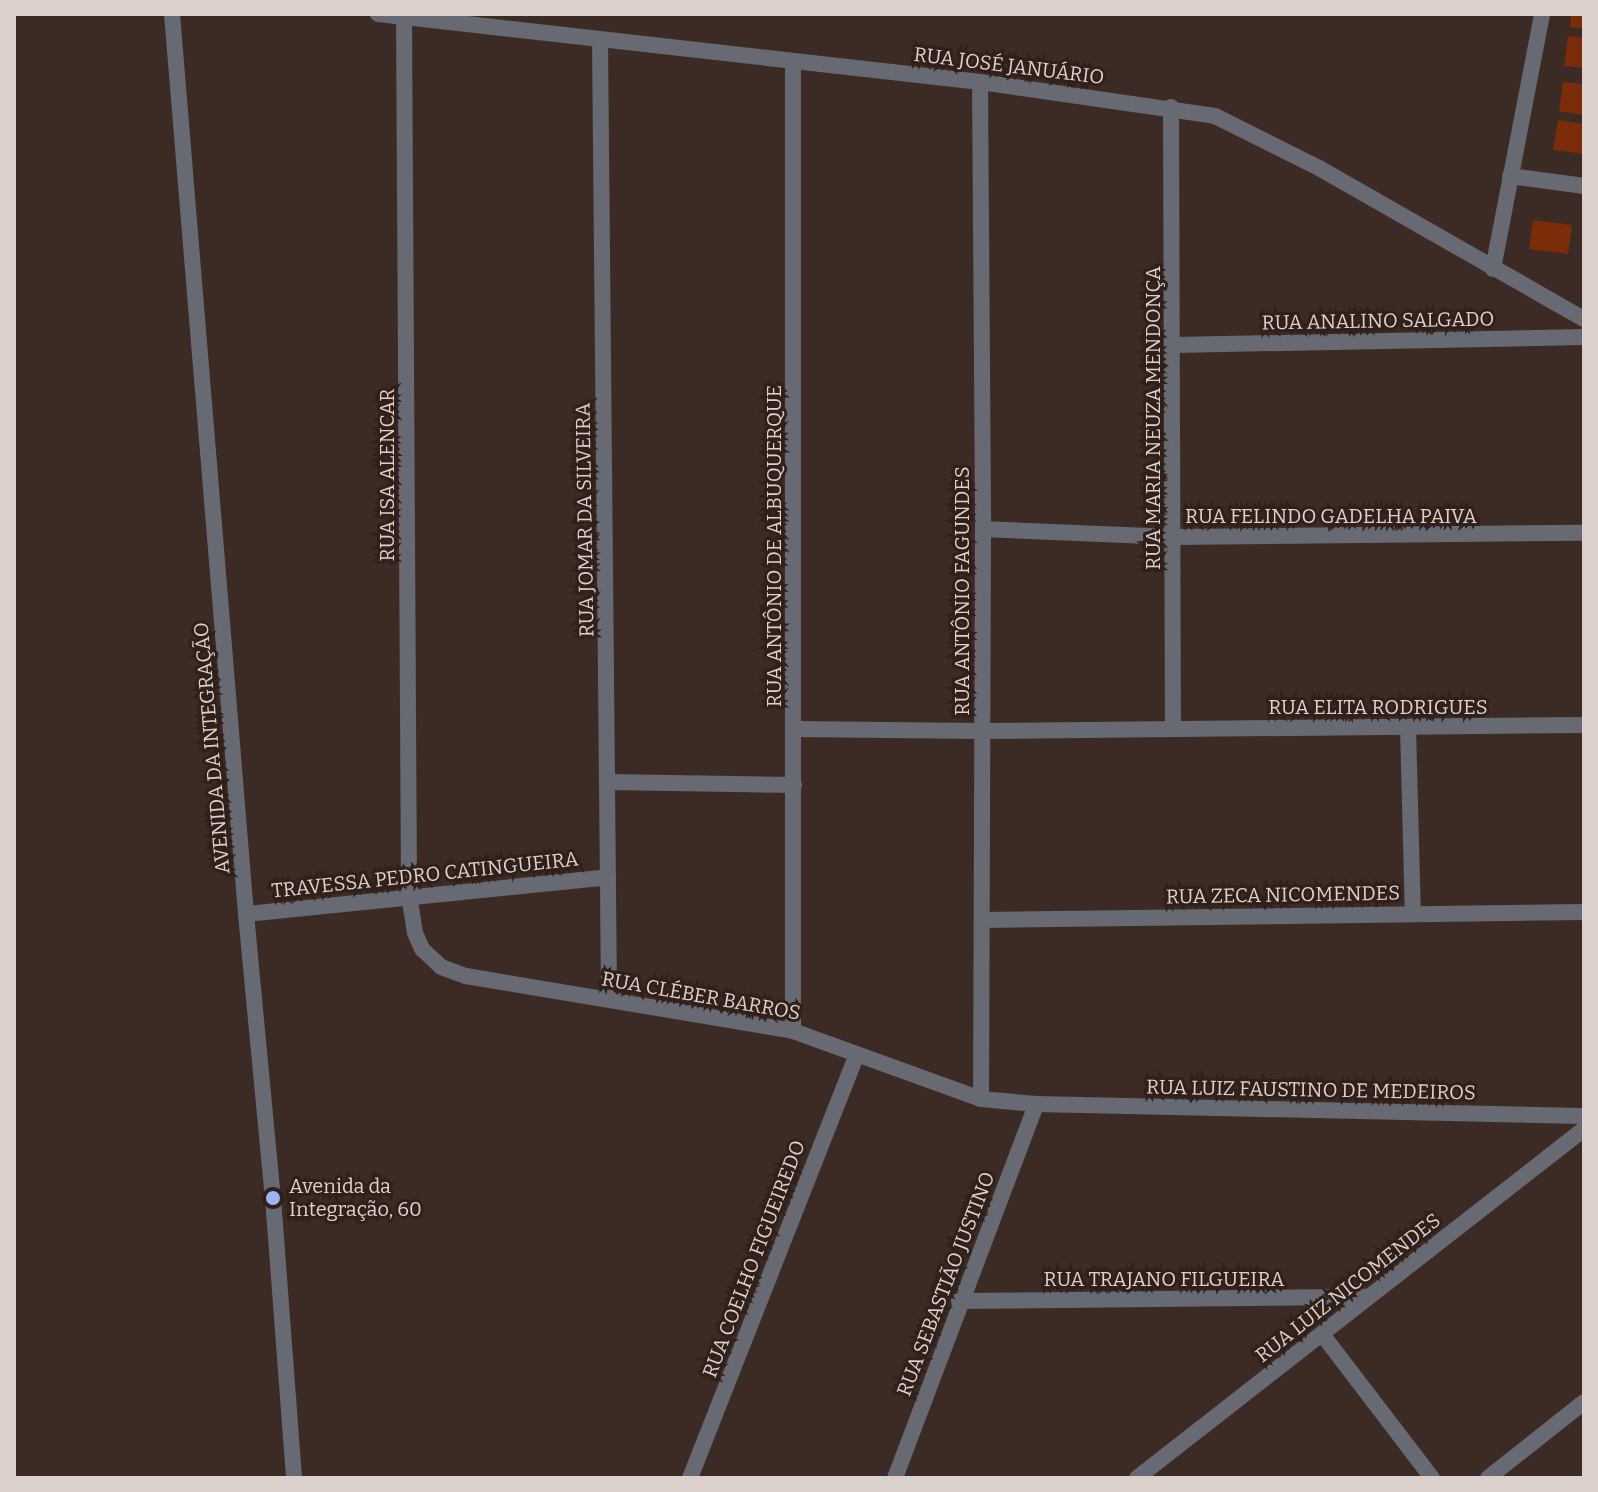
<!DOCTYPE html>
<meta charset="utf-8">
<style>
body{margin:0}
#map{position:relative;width:1598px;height:1492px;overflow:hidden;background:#3c2a24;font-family:Bitter,serif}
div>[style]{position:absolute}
.building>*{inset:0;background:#7b2c09}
.street>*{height:16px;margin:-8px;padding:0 8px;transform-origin:8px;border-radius:8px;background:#676a72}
.dots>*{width:22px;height:22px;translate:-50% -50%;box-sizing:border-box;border:4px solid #31201a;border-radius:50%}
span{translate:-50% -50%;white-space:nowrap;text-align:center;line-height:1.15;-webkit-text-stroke:6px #31201a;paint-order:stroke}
.street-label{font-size:20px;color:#ddd1cd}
.poi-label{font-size:20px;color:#ddd1cd}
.left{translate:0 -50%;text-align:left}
.frame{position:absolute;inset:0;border:16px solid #ddd1cd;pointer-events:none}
</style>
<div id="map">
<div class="building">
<div style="clip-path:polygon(1571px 14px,1584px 14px,1584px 29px,1570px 27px)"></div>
<div style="clip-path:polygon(1568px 36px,1584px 38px,1584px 68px,1564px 66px)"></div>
<div style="clip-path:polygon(1563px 82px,1584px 84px,1584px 115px,1559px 111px)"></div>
<div style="clip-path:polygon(1558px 120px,1584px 124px,1584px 154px,1553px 150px)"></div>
<div style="clip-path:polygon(1533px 220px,1572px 225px,1568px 254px,1529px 249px)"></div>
</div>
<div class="street">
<div style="left:172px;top:14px;width:903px;rotate:85.3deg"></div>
<div style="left:246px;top:914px;width:285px;rotate:84.6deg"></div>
<div style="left:273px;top:1198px;width:281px;rotate:85.7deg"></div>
<div style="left:378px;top:14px;width:606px;rotate:6.44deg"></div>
<div style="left:980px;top:82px;width:237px;rotate:8.2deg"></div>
<div style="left:1215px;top:116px;width:116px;rotate:26.6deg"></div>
<div style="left:1319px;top:168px;width:305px;rotate:29.7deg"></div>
<div style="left:404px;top:17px;width:878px;rotate:89.67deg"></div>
<div style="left:409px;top:895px;width:38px;rotate:81deg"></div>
<div style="left:415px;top:933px;width:17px;rotate:66deg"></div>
<div style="left:422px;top:949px;width:26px;rotate:43deg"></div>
<div style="left:441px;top:967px;width:27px;rotate:20deg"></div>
<div style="left:466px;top:976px;width:332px;rotate:9.5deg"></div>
<div style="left:793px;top:1031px;width:200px;rotate:19.9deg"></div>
<div style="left:981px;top:1099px;width:55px;rotate:5.2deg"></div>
<div style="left:1036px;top:1104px;width:548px;rotate:1.25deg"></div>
<div style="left:600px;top:40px;width:959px;rotate:89.46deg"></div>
<div style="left:980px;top:82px;width:447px;rotate:89.6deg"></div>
<div style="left:983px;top:529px;width:570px;rotate:90.2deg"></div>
<div style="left:1171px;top:107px;width:622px;rotate:89.82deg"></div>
<div style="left:1510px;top:176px;width:75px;rotate:7.7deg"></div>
<div style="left:1493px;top:269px;width:260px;rotate:-79.1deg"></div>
<div style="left:1173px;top:345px;width:411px;rotate:-1.1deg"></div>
<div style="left:983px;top:529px;width:191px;rotate:2.4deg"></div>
<div style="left:1174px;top:537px;width:410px;rotate:-0.6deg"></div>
<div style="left:1408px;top:727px;width:186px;rotate:88.5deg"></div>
<div style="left:794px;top:729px;width:187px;rotate:0.6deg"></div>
<div style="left:981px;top:731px;width:603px;rotate:-0.57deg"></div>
<div style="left:607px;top:782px;width:187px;rotate:0.9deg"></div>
<div style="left:246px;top:914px;width:364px;rotate:-5.8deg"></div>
<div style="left:982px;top:920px;width:602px;rotate:-0.76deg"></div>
<div style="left:793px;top:1031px;width:969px;rotate:-90deg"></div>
<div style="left:959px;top:1301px;width:409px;rotate:-0.6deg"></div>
<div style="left:1322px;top:1334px;width:181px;rotate:52.6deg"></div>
<div style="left:690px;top:1478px;width:455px;rotate:-68.5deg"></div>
<div style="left:895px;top:1478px;width:400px;rotate:-69.3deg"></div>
<div style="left:1137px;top:1478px;width:567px;rotate:-37.98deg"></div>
<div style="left:1488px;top:1478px;width:122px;rotate:-38.4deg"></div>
</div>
<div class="dots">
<div style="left:273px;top:1198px;background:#9eb3fd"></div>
</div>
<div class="street-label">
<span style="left:1009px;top:66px;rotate:7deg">RUA JOSÉ JANUÁRIO</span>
<span style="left:1378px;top:321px;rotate:-1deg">RUA ANALINO SALGADO</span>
<span style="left:1153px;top:418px;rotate:-90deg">RUA MARIA NEUZA MENDONÇA</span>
<span style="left:387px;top:475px;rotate:-90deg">RUA ISA ALENCAR</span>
<span style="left:1331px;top:516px">RUA FELINDO GADELHA PAIVA</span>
<span style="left:585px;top:520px;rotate:-91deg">RUA JOMAR DA SILVEIRA</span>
<span style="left:774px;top:546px;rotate:-90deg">RUA ANTÔNIO DE ALBUQUERQUE</span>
<span style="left:962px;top:591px;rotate:-90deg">RUA ANTÔNIO FAGUNDES</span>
<span style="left:1378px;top:707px">RUA ELITA RODRIGUES</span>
<span style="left:212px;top:748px;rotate:-95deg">AVENIDA DA INTEGRAÇÃO</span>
<span style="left:425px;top:875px;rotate:-6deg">TRAVESSA PEDRO CATINGUEIRA</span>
<span style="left:1283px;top:895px;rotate:-1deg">RUA ZECA NICOMENDES</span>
<span style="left:701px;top:996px;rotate:10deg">RUA CLÉBER BARROS</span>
<span style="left:1311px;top:1090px;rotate:1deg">RUA LUIZ FAUSTINO DE MEDEIROS</span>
<span style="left:754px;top:1259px;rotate:-69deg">RUA COELHO FIGUEIREDO</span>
<span style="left:1164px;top:1279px">RUA TRAJANO FILGUEIRA</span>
<span style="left:946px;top:1284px;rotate:-69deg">RUA SEBASTIÃO JUSTINO</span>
<span style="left:1348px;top:1288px;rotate:-38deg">RUA LUIZ NICOMENDES</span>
</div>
<div class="poi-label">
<span class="left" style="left:289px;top:1198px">Avenida da<br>Integração, 60</span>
</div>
<div class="frame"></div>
</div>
